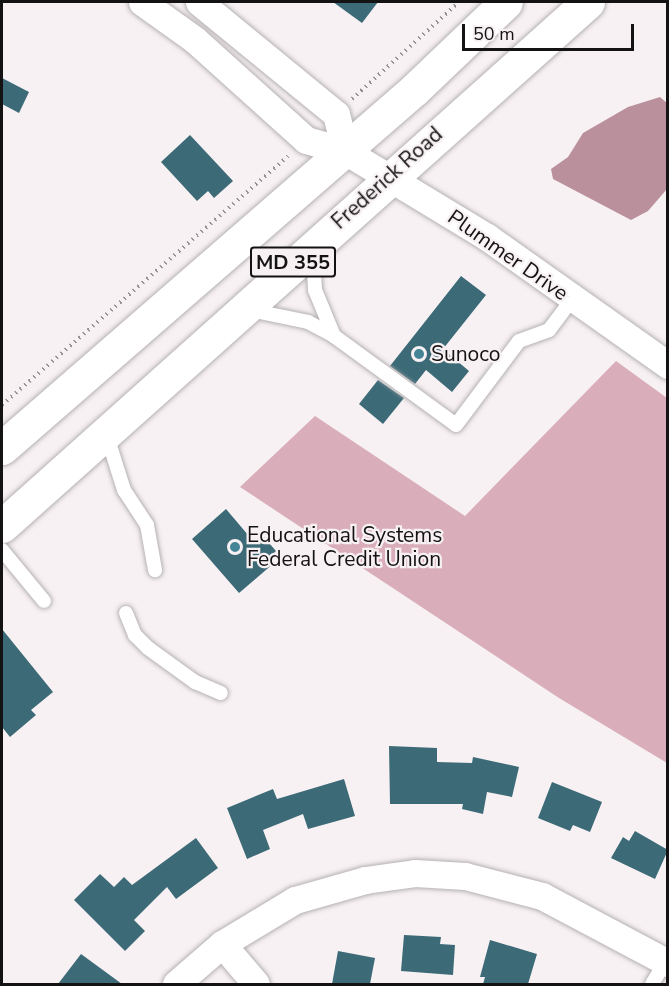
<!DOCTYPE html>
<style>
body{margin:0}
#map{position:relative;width:669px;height:986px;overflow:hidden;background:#f7f1f3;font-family:"Nunito Sans",sans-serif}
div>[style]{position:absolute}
.forest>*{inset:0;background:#d9adba}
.water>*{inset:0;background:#bb909d}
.building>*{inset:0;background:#3c6a77}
.path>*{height:4px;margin-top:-2px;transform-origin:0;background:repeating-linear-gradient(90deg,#979394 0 1.5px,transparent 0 6px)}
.roads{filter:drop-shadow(0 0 2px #b6b1b2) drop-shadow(0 0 2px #b6b1b2)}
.service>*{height:14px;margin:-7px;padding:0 7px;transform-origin:7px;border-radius:7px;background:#fff}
.minor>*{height:27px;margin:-13.5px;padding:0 13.5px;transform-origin:13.5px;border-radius:13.5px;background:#fff}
.primary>*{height:33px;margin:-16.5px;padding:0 16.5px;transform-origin:16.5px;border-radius:16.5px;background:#fff}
.dots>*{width:16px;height:16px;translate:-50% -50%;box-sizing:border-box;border:3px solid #f7f1f3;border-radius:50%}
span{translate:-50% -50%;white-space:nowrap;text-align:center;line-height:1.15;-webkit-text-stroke:4.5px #f7f1f3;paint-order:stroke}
.shield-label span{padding:2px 4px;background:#f7f1f3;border:2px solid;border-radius:4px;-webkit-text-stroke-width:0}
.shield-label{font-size:20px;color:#141213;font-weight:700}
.street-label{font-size:21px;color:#141213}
.poi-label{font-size:21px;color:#141213}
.left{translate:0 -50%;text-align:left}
.frame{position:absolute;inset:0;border:3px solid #141213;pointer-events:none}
.scale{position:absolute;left:462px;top:24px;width:172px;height:27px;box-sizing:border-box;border:3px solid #141213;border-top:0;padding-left:8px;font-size:18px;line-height:21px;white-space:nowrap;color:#141213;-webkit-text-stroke:4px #f7f1f3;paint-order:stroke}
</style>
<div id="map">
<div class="forest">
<div style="clip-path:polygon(616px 361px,667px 398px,667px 763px,559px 698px,240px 487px,315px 416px,465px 516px)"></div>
</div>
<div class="water">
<div style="clip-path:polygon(660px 97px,667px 103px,667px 189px,648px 211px,631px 220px,553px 179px,551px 169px,568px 157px,583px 133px,628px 107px)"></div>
</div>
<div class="building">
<div style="clip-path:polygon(333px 2px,378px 2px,362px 23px)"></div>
<div style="clip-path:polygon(2px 78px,29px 92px,19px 113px,2px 104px)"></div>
<div style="clip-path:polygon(190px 135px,233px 181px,214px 198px,208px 191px,197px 201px,161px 162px)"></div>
<div style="clip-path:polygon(461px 276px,486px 295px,443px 349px,469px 371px,452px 392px,426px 370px,415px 384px,390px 366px)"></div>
<div style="clip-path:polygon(378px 380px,404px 398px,383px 424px,359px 404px)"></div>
<div style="clip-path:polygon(226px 509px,254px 542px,262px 535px,276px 551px,269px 558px,274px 563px,239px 593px,192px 539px)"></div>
<div style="clip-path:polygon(2px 629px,53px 692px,31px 710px,36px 715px,10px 737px,2px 727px)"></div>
<div style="clip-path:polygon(389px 746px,437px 748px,437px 762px,472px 763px,473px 757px,519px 767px,512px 797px,487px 792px,483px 814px,462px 809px,463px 804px,390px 804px)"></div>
<div style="clip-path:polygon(344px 779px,355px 816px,308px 829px,303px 814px,263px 830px,270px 849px,247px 859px,227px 808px,273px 789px,277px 799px)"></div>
<div style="clip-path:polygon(552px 782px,602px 802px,590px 832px,573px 825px,570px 831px,538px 818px)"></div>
<div style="clip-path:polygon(635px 831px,668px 850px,655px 879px,611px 858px,623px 837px,629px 841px)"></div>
<div style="clip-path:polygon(196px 838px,218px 868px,176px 899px,167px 887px,134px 920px,145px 931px,125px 951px,74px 900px,100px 874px,114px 887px,124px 877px,132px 885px)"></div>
<div style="clip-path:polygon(404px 935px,441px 937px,440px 944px,455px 945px,453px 975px,401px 971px)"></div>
<div style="clip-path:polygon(490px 940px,537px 954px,528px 984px,483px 984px,485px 977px,480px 977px)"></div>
<div style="clip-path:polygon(338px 951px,375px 958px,370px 984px,332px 984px)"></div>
<div style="clip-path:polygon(81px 954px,122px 984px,58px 984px)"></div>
</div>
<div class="path">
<div style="left:352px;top:99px;width:144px;rotate:-42.2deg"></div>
<div style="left:2px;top:405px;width:379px;rotate:-41deg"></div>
</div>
<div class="roads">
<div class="service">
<div style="left:313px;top:252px;width:38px;rotate:87deg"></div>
<div style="left:315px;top:290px;width:50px;rotate:67.6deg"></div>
<div style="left:250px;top:310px;width:59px;rotate:11.7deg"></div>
<div style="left:308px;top:322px;width:30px;rotate:28deg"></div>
<div style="left:334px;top:336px;width:151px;rotate:36.1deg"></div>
<div style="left:456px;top:425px;width:105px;rotate:-53.1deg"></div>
<div style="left:519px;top:341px;width:32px;rotate:-20deg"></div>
<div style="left:549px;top:330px;width:38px;rotate:-53deg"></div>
<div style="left:106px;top:433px;width:60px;rotate:72.5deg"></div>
<div style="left:124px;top:490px;width:42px;rotate:56.7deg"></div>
<div style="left:147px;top:525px;width:46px;rotate:79.9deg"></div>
<div style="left:2px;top:550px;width:66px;rotate:50.5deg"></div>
<div style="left:126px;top:613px;width:24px;rotate:68deg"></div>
<div style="left:135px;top:635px;width:18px;rotate:45deg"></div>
<div style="left:148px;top:648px;width:58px;rotate:35.9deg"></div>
<div style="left:195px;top:682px;width:28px;rotate:23deg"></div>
<div style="left:652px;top:984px;width:26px;rotate:-59deg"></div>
</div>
<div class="minor">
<div style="left:142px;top:2px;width:65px;rotate:35.6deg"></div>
<div style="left:195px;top:40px;width:149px;rotate:42deg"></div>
<div style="left:306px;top:140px;width:41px;rotate:15.8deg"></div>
<div style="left:345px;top:151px;width:166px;rotate:31.2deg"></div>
<div style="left:487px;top:237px;width:222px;rotate:35.3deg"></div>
<div style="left:199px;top:2px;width:177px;rotate:39.3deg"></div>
<div style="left:336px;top:114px;width:38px;rotate:76deg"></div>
<div style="left:222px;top:944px;width:52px;rotate:49.6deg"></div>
<div style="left:176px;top:984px;width:61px;rotate:-41deg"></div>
<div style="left:222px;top:944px;width:85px;rotate:-31.1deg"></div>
<div style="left:295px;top:900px;width:73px;rotate:-15.9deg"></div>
<div style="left:365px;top:880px;width:50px;rotate:-8deg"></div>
<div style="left:415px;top:873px;width:50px;rotate:3.4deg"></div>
<div style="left:465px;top:876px;width:80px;rotate:14.6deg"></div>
<div style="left:542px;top:896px;width:143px;rotate:28deg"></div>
</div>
<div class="primary">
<div style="left:2px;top:448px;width:546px;rotate:-40.99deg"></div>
<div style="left:414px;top:90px;width:127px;rotate:-43.7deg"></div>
<div style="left:2px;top:526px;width:786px;rotate:-41.8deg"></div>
</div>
</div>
<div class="dots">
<div style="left:419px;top:354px;background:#438497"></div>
<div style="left:235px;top:547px;background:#438497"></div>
</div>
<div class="shield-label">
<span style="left:293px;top:262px">MD 355</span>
</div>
<div class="street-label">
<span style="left:387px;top:178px;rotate:-42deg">Frederick Road</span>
<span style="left:508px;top:255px;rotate:35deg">Plummer Drive</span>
</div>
<div class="poi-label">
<span class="left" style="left:431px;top:354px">Sunoco</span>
<span class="left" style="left:247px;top:547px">Educational Systems<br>Federal Credit Union</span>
</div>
<div class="frame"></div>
<div class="scale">50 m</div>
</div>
